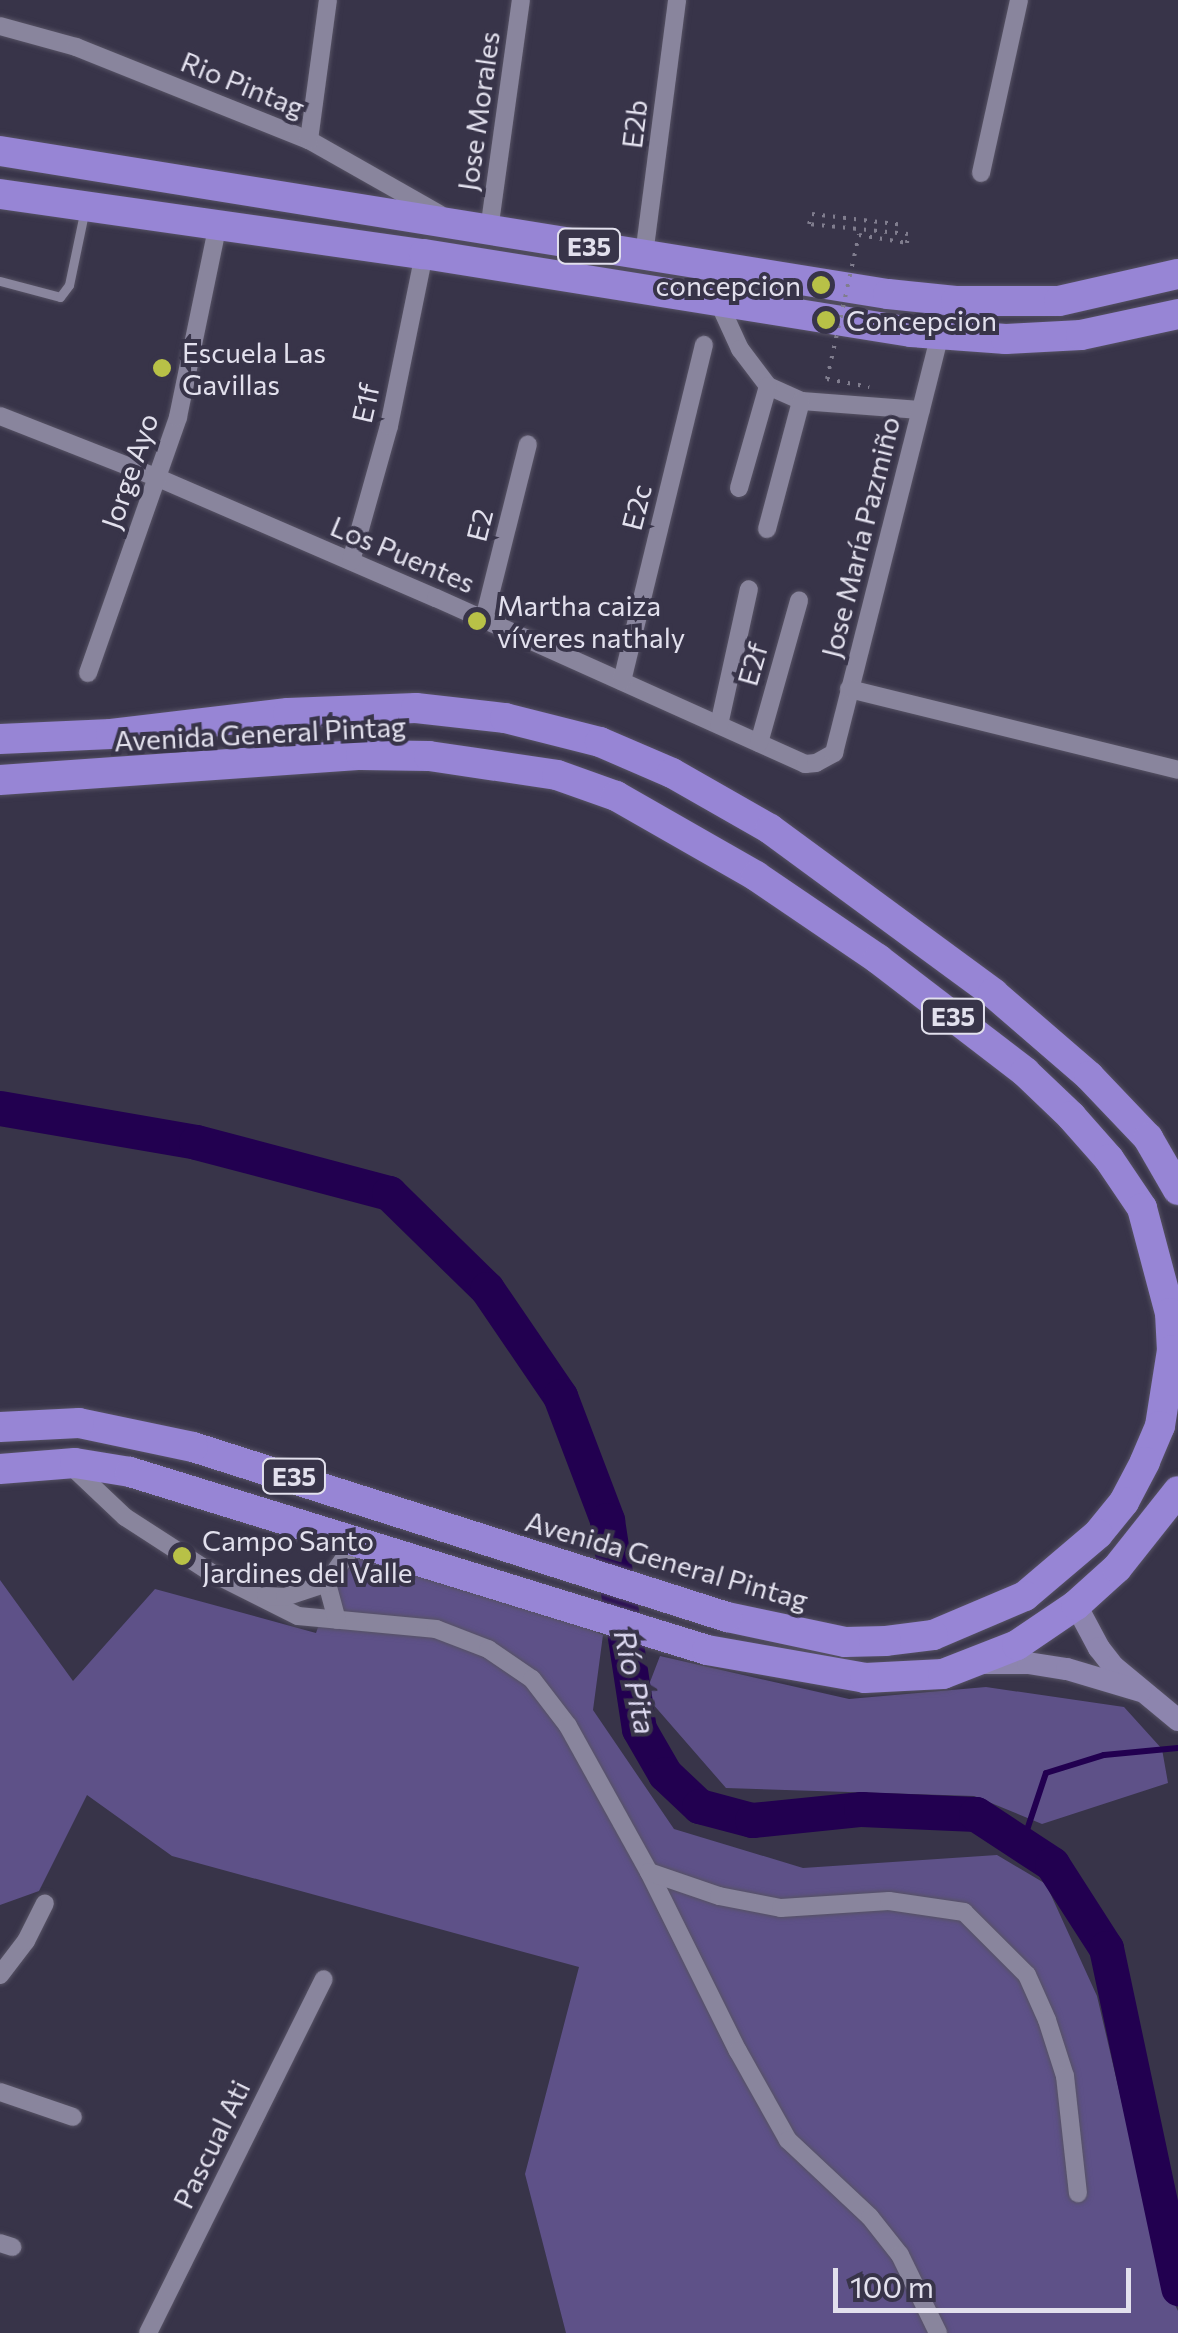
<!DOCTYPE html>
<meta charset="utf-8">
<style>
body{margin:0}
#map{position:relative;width:1178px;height:2333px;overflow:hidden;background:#383449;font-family:Commissioner,sans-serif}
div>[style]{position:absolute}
.green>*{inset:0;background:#5e5188}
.stream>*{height:6px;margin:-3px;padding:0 3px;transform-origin:3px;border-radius:3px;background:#220050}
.river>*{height:35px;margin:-17.5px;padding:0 17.5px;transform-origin:17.5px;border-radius:17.5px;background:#220050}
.path>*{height:4px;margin-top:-2px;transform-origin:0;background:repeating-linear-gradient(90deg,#807d8e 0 2.5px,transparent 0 10.5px)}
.roads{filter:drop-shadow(0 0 2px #565264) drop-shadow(0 0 2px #565264)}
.lane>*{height:9px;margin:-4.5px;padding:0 4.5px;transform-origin:4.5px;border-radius:4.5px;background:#89859d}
.street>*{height:18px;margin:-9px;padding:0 9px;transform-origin:9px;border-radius:9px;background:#89859d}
.secondary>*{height:22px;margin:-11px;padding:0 11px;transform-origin:11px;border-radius:11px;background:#8d85ae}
.highway>*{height:30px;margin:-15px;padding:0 15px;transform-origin:15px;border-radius:15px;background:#9785d5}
.path-bridge>*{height:4px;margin-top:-2px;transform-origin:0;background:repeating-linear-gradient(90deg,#807d8e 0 2.5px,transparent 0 10.5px)}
.dots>*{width:28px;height:28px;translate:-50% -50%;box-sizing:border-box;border:5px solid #383449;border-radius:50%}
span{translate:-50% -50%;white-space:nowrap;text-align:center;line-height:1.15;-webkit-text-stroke:8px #383449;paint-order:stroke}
.shield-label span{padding:2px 8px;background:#383449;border:2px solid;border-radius:8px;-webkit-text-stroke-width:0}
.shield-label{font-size:25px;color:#e2e0ed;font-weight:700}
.street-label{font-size:28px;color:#e2e0ed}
.poi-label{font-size:28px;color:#e2e0ed}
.right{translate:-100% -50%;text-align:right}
.left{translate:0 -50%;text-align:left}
.water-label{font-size:30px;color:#ddd9f1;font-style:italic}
.scale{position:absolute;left:833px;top:2268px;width:298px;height:45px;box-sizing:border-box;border:5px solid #e2e0ed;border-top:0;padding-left:12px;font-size:30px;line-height:35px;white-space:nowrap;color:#e2e0ed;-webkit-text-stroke:8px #383449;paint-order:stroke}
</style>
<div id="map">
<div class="green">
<div style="clip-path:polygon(346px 1548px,517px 1598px,603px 1635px,593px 1710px,674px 1829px,803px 1868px,997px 1855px,1046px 1884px,1097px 1996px,1164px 2283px,1178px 2311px,1178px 2333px,566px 2333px,525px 2174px,579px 1967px,172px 1856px,87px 1795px,39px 1891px,0 1905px,0 1580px,73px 1681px,155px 1589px,316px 1633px)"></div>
<div style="clip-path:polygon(660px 1656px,849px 1699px,986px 1687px,1124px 1707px,1162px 1749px,1168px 1783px,1042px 1824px,974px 1796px,726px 1788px,645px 1695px)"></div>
</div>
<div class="stream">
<div style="left:1026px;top:1833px;width:63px;rotate:-71.6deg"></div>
<div style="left:1046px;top:1773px;width:61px;rotate:-17.2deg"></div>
<div style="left:1104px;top:1755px;width:74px;rotate:-5.4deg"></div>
</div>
<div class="river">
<div style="left:0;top:1108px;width:199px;rotate:9.8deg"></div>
<div style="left:196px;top:1142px;width:200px;rotate:14.8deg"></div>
<div style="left:389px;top:1193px;width:137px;rotate:44.4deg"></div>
<div style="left:487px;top:1289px;width:130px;rotate:55.7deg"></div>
<div style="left:560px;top:1396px;width:133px;rotate:69.2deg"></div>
<div style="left:607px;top:1520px;width:211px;rotate:81.3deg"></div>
<div style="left:639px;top:1729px;width:52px;rotate:60deg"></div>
<div style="left:665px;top:1774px;width:47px;rotate:43.3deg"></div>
<div style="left:699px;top:1806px;width:55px;rotate:14.8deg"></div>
<div style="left:752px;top:1820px;width:110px;rotate:-5.8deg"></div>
<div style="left:861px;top:1809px;width:115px;rotate:2.5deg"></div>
<div style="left:976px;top:1814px;width:91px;rotate:33.3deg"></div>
<div style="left:1052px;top:1864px;width:100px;rotate:57.3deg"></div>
<div style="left:1106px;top:1948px;width:348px;rotate:78deg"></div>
</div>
<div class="path">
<div style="left:859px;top:235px;width:49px;rotate:9.5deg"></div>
<div style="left:907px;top:243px;width:9px;rotate:-84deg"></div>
<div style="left:908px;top:234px;width:100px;rotate:-174.2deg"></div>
<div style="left:809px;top:224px;width:10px;rotate:-73deg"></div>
<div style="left:812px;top:214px;width:93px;rotate:6.8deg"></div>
<div style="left:827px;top:379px;width:43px;rotate:10.8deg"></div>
</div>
<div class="roads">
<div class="lane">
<div style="left:0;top:281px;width:62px;rotate:14.9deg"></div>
<div style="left:60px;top:297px;width:15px;rotate:-53deg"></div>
<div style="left:69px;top:285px;width:74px;rotate:-78.2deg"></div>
</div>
<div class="street">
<div style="left:0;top:26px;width:79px;rotate:15.4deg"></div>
<div style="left:76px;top:47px;width:251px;rotate:21.8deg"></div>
<div style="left:309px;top:140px;width:150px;rotate:29.6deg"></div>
<div style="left:309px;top:140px;width:141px;rotate:-82.3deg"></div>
<div style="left:981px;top:173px;width:177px;rotate:-77.6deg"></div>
<div style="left:489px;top:230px;width:232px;rotate:-82.1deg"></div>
<div style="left:644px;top:255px;width:257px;rotate:-82.6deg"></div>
<div style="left:718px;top:301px;width:53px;rotate:65.4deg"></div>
<div style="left:740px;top:349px;width:46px;rotate:52.9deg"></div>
<div style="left:768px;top:386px;width:36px;rotate:24deg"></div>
<div style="left:801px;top:401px;width:120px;rotate:4.3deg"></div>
<div style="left:0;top:416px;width:168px;rotate:21.4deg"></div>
<div style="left:156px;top:477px;width:305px;rotate:23.4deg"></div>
<div style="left:436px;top:598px;width:405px;rotate:24.2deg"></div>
<div style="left:805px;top:764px;width:11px;rotate:-5deg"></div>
<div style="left:816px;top:763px;width:21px;rotate:-29deg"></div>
<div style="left:834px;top:753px;width:431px;rotate:-75.8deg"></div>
<div style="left:739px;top:488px;width:106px;rotate:-74.1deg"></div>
<div style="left:767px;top:529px;width:132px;rotate:-75.1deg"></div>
<div style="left:351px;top:561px;width:140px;rotate:-74.3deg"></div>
<div style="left:389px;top:426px;width:176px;rotate:-78.5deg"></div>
<div style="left:484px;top:619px;width:180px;rotate:-75.9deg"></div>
<div style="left:88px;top:673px;width:271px;rotate:-70.6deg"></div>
<div style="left:178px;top:417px;width:197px;rotate:-78.3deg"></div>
<div style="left:622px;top:681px;width:346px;rotate:-76.3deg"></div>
<div style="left:849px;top:689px;width:339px;rotate:13.8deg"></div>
<div style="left:719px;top:725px;width:139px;rotate:-77.6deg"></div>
<div style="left:759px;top:743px;width:148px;rotate:-74.3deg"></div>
<div style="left:70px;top:1465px;width:76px;rotate:43.4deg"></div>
<div style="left:125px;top:1517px;width:101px;rotate:32.9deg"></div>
<div style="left:210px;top:1572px;width:98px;rotate:26.6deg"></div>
<div style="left:298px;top:1616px;width:139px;rotate:5.4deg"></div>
<div style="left:436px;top:1629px;width:56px;rotate:21deg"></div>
<div style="left:488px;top:1649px;width:53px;rotate:34.3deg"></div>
<div style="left:532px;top:1679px;width:59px;rotate:52.5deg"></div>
<div style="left:568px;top:1726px;width:167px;rotate:61deg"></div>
<div style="left:649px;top:1872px;width:200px;rotate:63.6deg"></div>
<div style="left:738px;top:2051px;width:102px;rotate:60.7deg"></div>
<div style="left:788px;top:2140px;width:112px;rotate:43.2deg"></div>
<div style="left:870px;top:2217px;width:48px;rotate:51.7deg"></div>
<div style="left:900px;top:2255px;width:87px;rotate:64deg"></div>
<div style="left:327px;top:1583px;width:38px;rotate:75deg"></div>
<div style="left:266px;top:1596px;width:19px;rotate:3deg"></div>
<div style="left:285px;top:1597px;width:44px;rotate:-18.4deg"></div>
<div style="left:327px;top:1583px;width:51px;rotate:-55.4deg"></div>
<div style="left:649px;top:1872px;width:74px;rotate:18.9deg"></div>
<div style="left:719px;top:1896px;width:63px;rotate:11deg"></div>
<div style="left:781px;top:1908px;width:108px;rotate:-3.7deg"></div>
<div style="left:889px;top:1901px;width:76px;rotate:8.3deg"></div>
<div style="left:964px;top:1912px;width:89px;rotate:45deg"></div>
<div style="left:1027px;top:1975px;width:49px;rotate:66deg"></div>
<div style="left:1047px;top:2020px;width:59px;rotate:72.2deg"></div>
<div style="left:1065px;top:2076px;width:118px;rotate:83.7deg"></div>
<div style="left:0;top:1975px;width:43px;rotate:-52.6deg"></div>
<div style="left:26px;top:1941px;width:42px;rotate:-63.4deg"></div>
<div style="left:0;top:2092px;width:77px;rotate:18.9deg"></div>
<div style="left:0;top:2243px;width:13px;rotate:18deg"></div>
<div style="left:148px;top:2333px;width:395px;rotate:-63.6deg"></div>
</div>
<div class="secondary">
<div style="left:1076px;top:1605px;width:49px;rotate:61.9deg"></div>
<div style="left:1099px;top:1648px;width:24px;rotate:52deg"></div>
<div style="left:1114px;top:1667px;width:83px;rotate:39.6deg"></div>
<div style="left:983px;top:1663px;width:45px"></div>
<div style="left:1028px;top:1663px;width:39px;rotate:9deg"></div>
<div style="left:1067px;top:1669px;width:77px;rotate:16.6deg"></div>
</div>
<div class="highway">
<div style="left:0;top:151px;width:899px;rotate:9.15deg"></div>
<div style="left:888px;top:294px;width:68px;rotate:5.9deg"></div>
<div style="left:956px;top:301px;width:103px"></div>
<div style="left:1059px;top:301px;width:122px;rotate:-12.8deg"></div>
<div style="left:0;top:194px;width:428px;rotate:8.1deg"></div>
<div style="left:424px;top:254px;width:493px;rotate:9.1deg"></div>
<div style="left:911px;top:332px;width:95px;rotate:4.2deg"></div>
<div style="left:1006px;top:339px;width:75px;rotate:-3.1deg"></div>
<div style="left:1081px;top:335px;width:99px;rotate:-12.2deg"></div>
<div style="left:0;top:739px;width:111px;rotate:-2.6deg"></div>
<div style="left:111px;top:734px;width:178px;rotate:-6.8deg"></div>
<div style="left:288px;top:713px;width:128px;rotate:-2.2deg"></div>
<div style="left:416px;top:708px;width:90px;rotate:6.4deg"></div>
<div style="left:505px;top:718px;width:98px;rotate:14.2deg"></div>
<div style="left:600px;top:742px;width:78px;rotate:23.3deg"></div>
<div style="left:672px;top:773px;width:113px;rotate:29.7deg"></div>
<div style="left:770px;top:829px;width:277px;rotate:36.3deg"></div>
<div style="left:993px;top:993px;width:127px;rotate:40.8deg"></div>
<div style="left:1089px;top:1076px;width:86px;rotate:46.4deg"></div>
<div style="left:1148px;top:1138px;width:60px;rotate:60deg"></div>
<div style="left:0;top:780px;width:362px;rotate:-4deg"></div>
<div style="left:361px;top:755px;width:68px;rotate:0.8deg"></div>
<div style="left:429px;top:756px;width:129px;rotate:8.4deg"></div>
<div style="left:557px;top:775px;width:63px;rotate:19.6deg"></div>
<div style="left:616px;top:796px;width:161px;rotate:29.7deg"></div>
<div style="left:756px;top:876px;width:148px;rotate:34.2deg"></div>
<div style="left:878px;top:959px;width:185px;rotate:37.5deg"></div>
<div style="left:1025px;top:1072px;width:64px;rotate:43.7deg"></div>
<div style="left:1071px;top:1116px;width:57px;rotate:48.5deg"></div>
<div style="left:1109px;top:1159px;width:59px;rotate:56deg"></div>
<div style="left:1142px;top:1208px;width:109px;rotate:75.1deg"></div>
<div style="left:1170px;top:1313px;width:37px;rotate:87deg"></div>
<div style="left:1172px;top:1350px;width:77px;rotate:99deg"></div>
<div style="left:1160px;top:1426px;width:39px;rotate:113deg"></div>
<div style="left:1145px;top:1462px;width:45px;rotate:117.7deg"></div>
<div style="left:1124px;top:1502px;width:41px;rotate:129.1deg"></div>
<div style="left:1098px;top:1534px;width:96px;rotate:139.7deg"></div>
<div style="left:1025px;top:1596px;width:100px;rotate:157deg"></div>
<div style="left:933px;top:1635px;width:47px;rotate:172.7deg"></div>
<div style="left:886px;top:1641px;width:41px;rotate:178.6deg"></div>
<div style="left:845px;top:1642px;width:121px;rotate:-168deg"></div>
<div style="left:727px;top:1617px;width:560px;rotate:-162.34deg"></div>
<div style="left:193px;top:1447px;width:116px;rotate:-168.1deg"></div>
<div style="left:79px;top:1423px;width:79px;rotate:177.1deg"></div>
<div style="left:0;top:1469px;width:75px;rotate:-4.6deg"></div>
<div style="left:75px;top:1463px;width:56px;rotate:9.3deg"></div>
<div style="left:130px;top:1472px;width:604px;rotate:17.14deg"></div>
<div style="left:707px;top:1650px;width:160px;rotate:10deg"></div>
<div style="left:865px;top:1678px;width:78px;rotate:-2.9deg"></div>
<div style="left:943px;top:1674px;width:79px;rotate:-21.4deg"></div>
<div style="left:1017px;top:1645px;width:71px;rotate:-34.1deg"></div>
<div style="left:1076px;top:1605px;width:55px;rotate:-42.1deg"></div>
<div style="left:1117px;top:1568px;width:98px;rotate:-51.6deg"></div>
</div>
</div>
<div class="path-bridge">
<div style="left:827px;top:379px;width:148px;rotate:-77.5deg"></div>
</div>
<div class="dots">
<div style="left:821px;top:285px;background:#b8c147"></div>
<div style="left:826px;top:320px;background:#b8c147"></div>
<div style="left:162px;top:368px;background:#b8c147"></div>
<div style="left:477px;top:621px;background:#b8c147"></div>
<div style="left:182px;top:1556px;background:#b8c147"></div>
</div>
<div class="shield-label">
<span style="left:589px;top:246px">E35</span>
<span style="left:953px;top:1016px">E35</span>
<span style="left:294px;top:1476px">E35</span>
</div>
<div class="street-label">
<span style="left:243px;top:84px;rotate:22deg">Rio Pintag</span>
<span style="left:478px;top:111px;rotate:-82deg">Jose Morales</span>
<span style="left:634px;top:124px;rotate:-83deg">E2b</span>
<span style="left:365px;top:403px;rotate:-77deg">E1f</span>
<span style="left:129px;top:471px;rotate:-71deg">Jorge Ayo</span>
<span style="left:636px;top:507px;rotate:-76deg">E2c</span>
<span style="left:479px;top:525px;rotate:-76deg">E2</span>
<span style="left:860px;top:537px;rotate:-76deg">Jose María Pazmiño</span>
<span style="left:403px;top:554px;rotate:23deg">Los Puentes</span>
<span style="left:752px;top:664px;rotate:-74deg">E2f</span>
<span style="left:260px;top:733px;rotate:-3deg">Avenida General Pintag</span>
<span style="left:667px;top:1560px;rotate:16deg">Avenida General Pintag</span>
<span style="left:211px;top:2144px;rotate:-64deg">Pascual Ati</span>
</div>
<div class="poi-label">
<span class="right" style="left:801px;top:285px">concepcion</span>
<span class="left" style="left:846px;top:320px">Concepcion</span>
<span class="left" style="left:182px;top:368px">Escuela Las<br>Gavillas</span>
<span class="left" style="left:497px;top:621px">Martha caiza<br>víveres nathaly</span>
<span class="left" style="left:202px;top:1556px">Campo Santo<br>Jardines del Valle</span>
</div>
<div class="water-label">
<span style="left:636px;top:1682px;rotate:78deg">Río Pita</span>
</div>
<div class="scale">100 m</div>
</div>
